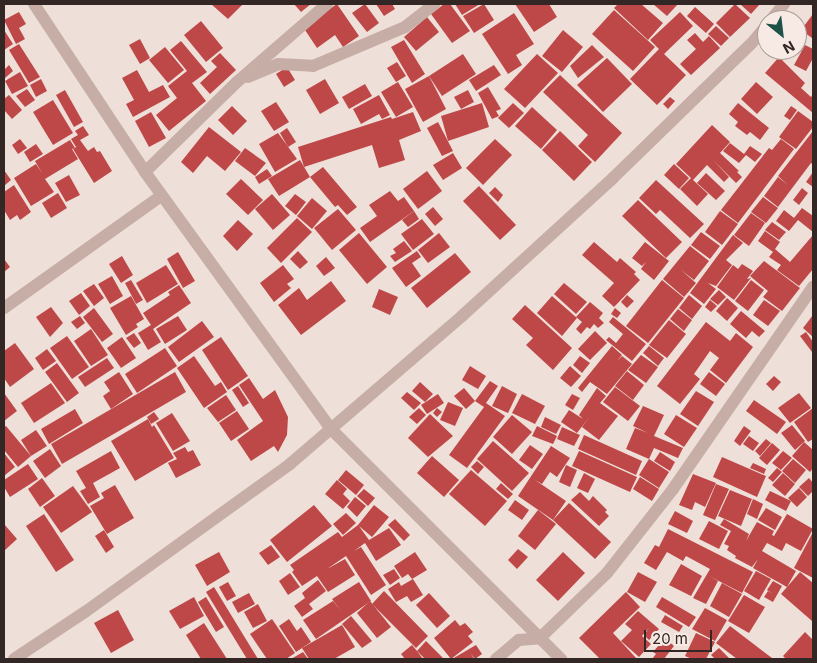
<!DOCTYPE html>
<style>
body{margin:0}
#map{position:relative;width:817px;height:663px;overflow:hidden;background:#efdfd9;font-family:Inter,sans-serif}
div>[style]{position:absolute}
.building>*{inset:0;background:#be4848}
.minor>*{height:12px;margin:-6px;padding:0 6px;transform-origin:6px;border-radius:6px;background:#c6ada6}
span{translate:-50% -50%;white-space:nowrap;text-align:center;line-height:1.15;-webkit-text-stroke:5px #f7eae4;paint-order:stroke}
.frame{position:absolute;inset:0;border:5px solid #332726;pointer-events:none}
.north{position:absolute;left:757px;top:10px;width:50px;height:50px;box-sizing:border-box;background:#f7eae4;border:1px solid #a99c98;border-radius:50%;rotate:151deg;font-size:14px;font-weight:700;line-height:20px;text-align:center;color:#332726}
.north::after{content:'';display:block;margin:auto;width:18px;height:22px;background:#1f5148;clip-path:polygon(50% 0,100% 100%,50% 72%,0 100%)}
.scale{position:absolute;left:644px;top:630px;width:68px;height:22px;box-sizing:border-box;border:2px solid #332726;border-top:0;padding-left:6px;font-size:15px;line-height:18px;white-space:nowrap;color:#332726;-webkit-text-stroke:4px #f7eae4;paint-order:stroke}
</style>
<div id="map">
<div class="building">
<div style="clip-path:polygon(211px 4px,243px 4px,228px 19px)"></div>
<div style="clip-path:polygon(294px 4px,311px 4px,301px 12px)"></div>
<div style="clip-path:polygon(337px 4px,359px 36px,343px 47px,335px 35px,317px 48px,303px 27px)"></div>
<div style="clip-path:polygon(365px 4px,379px 23px,367px 32px,352px 13px)"></div>
<div style="clip-path:polygon(376px 4px,392px 4px,395px 9px,384px 16px)"></div>
<div style="clip-path:polygon(444px 4px,450px 4px,470px 31px,452px 43px,431px 14px)"></div>
<div style="clip-path:polygon(455px 4px,480px 4px,462px 15px)"></div>
<div style="clip-path:polygon(484px 4px,494px 20px,474px 33px,463px 16px)"></div>
<div style="clip-path:polygon(515px 4px,549px 4px,557px 17px,534px 32px)"></div>
<div style="clip-path:polygon(618px 4px,641px 4px,663px 23px,648px 40px,614px 8px)"></div>
<div style="clip-path:polygon(653px 4px,678px 4px,667px 16px)"></div>
<div style="clip-path:polygon(735px 4px,750px 18px,730px 37px,716px 23px)"></div>
<div style="clip-path:polygon(740px 4px,760px 4px,751px 14px)"></div>
<div style="clip-path:polygon(695px 7px,714px 24px,706px 33px,687px 16px)"></div>
<div style="clip-path:polygon(614px 10px,655px 47px,633px 71px,592px 34px)"></div>
<div style="clip-path:polygon(19px 12px,26px 24px,19px 28px,25px 39px,16px 44px,4px 20px)"></div>
<div style="clip-path:polygon(680px 12px,693px 26px,664px 54px,686px 75px,657px 105px,630px 79px,659px 49px,650px 40px)"></div>
<div style="clip-path:polygon(514px 13px,534px 44px,516px 55px,522px 65px,508px 74px,482px 34px)"></div>
<div style="clip-path:polygon(813px 14px,813px 36px,812px 38px,801px 30px)"></div>
<div style="clip-path:polygon(427px 17px,439px 32px,416px 51px,404px 37px)"></div>
<div style="clip-path:polygon(201px 21px,223px 48px,206px 62px,184px 35px)"></div>
<div style="clip-path:polygon(716px 26px,729px 38px,721px 46px,708px 34px)"></div>
<div style="clip-path:polygon(4px 30px,13px 44px,4px 50px)"></div>
<div style="clip-path:polygon(563px 30px,583px 47px,562px 72px,542px 56px)"></div>
<div style="clip-path:polygon(695px 33px,703px 42px,709px 36px,720px 48px,691px 75px,680px 64px,696px 49px,687px 40px)"></div>
<div style="clip-path:polygon(140px 39px,150px 58px,140px 64px,129px 45px)"></div>
<div style="clip-path:polygon(404px 40px,425px 74px,412px 83px,391px 47px)"></div>
<div style="clip-path:polygon(181px 41px,207px 72px,192px 83px,206px 101px,169px 131px,156px 115px,177px 98px,168px 86px,187px 71px,170px 50px)"></div>
<div style="clip-path:polygon(19px 44px,40px 77px,29px 83px,9px 50px)"></div>
<div style="clip-path:polygon(592px 45px,604px 57px,578px 78px,570px 66px)"></div>
<div style="clip-path:polygon(805px 45px,813px 49px,813px 58px,806px 71px,794px 65px)"></div>
<div style="clip-path:polygon(165px 47px,184px 70px,168px 83px,149px 60px)"></div>
<div style="clip-path:polygon(220px 53px,236px 70px,210px 94px,200px 83px,217px 67px,211px 61px)"></div>
<div style="clip-path:polygon(463px 54px,476px 74px,442px 96px,429px 76px)"></div>
<div style="clip-path:polygon(537px 54px,558px 73px,525px 108px,504px 89px)"></div>
<div style="clip-path:polygon(779px 57px,805px 83px,801px 88px,811px 97px,813px 94px,813px 113px,765px 73px)"></div>
<div style="clip-path:polygon(607px 58px,632px 84px,603px 112px,577px 85px)"></div>
<div style="clip-path:polygon(397px 62px,406px 76px,396px 82px,387px 68px)"></div>
<div style="clip-path:polygon(9px 65px,13px 71px,5px 78px,4px 70px)"></div>
<div style="clip-path:polygon(494px 65px,501px 75px,476px 91px,469px 80px)"></div>
<div style="clip-path:polygon(287px 67px,295px 80px,284px 87px,276px 74px)"></div>
<div style="clip-path:polygon(137px 70px,149px 92px,163px 85px,170px 97px,133px 117px,126px 104px,134px 100px,122px 78px)"></div>
<div style="clip-path:polygon(20px 72px,28px 86px,12px 94px,5px 81px)"></div>
<div style="clip-path:polygon(560px 75px,622px 133px,595px 162px,578px 146px,588px 135px,543px 92px)"></div>
<div style="clip-path:polygon(429px 76px,446px 109px,423px 122px,405px 89px)"></div>
<div style="clip-path:polygon(41px 79px,47px 91px,36px 97px,30px 85px)"></div>
<div style="clip-path:polygon(325px 79px,339px 103px,320px 114px,306px 90px)"></div>
<div style="clip-path:polygon(398px 82px,413px 107px,396px 117px,381px 92px)"></div>
<div style="clip-path:polygon(756px 82px,773px 97px,757px 114px,741px 99px)"></div>
<div style="clip-path:polygon(365px 84px,372px 96px,349px 109px,342px 97px)"></div>
<div style="clip-path:polygon(488px 87px,501px 109px,496px 111px,499px 116px,492px 119px,478px 93px)"></div>
<div style="clip-path:polygon(27px 89px,35px 100px,25px 107px,16px 96px)"></div>
<div style="clip-path:polygon(65px 90px,83px 122px,74px 127px,56px 95px)"></div>
<div style="clip-path:polygon(468px 90px,474px 102px,461px 109px,454px 97px)"></div>
<div style="clip-path:polygon(9px 95px,22px 110px,12px 119px,4px 110px,4px 99px)"></div>
<div style="clip-path:polygon(379px 95px,390px 115px,382px 119px,379px 114px,361px 124px,353px 109px)"></div>
<div style="clip-path:polygon(670px 97px,675px 101px,668px 109px,663px 104px)"></div>
<div style="clip-path:polygon(53px 100px,73px 133px,53px 145px,33px 112px)"></div>
<div style="clip-path:polygon(276px 102px,289px 122px,274px 131px,261px 111px)"></div>
<div style="clip-path:polygon(482px 103px,489px 127px,448px 141px,441px 116px)"></div>
<div style="clip-path:polygon(513px 103px,524px 113px,509px 128px,498px 118px)"></div>
<div style="clip-path:polygon(738px 103px,769px 128px,760px 140px,750px 132px,747px 135px,735px 126px,738px 122px,729px 114px)"></div>
<div style="clip-path:polygon(232px 106px,247px 121px,233px 135px,218px 120px)"></div>
<div style="clip-path:polygon(791px 106px,797px 110px,790px 120px,784px 116px)"></div>
<div style="clip-path:polygon(532px 107px,557px 130px,541px 149px,515px 126px)"></div>
<div style="clip-path:polygon(798px 111px,813px 122px,813px 127px,796px 149px,779px 137px)"></div>
<div style="clip-path:polygon(151px 112px,166px 138px,149px 147px,135px 121px)"></div>
<div style="clip-path:polygon(413px 112px,421px 131px,399px 140px,405px 160px,379px 168px,372px 145px,304px 167px,298px 147px,391px 117px,392px 119px)"></div>
<div style="clip-path:polygon(438px 122px,453px 151px,442px 156px,427px 128px)"></div>
<div style="clip-path:polygon(712px 125px,730px 142px,720px 153px,739px 171px,737px 172px,742px 177px,736px 183px,713px 160px,729px 177px,724px 182px,707px 165px,693px 180px,708px 194px,697px 206px,680px 189px,691px 178px,676px 164px)"></div>
<div style="clip-path:polygon(83px 126px,89px 135px,80px 140px,88px 151px,94px 147px,97px 152px,100px 151px,112px 171px,94px 183px,73px 149px,78px 146px,76px 147px,71px 139px,78px 135px,75px 131px)"></div>
<div style="clip-path:polygon(209px 127px,241px 152px,225px 171px,207px 156px,193px 173px,181px 162px)"></div>
<div style="clip-path:polygon(287px 128px,296px 142px,288px 147px,280px 133px)"></div>
<div style="clip-path:polygon(560px 131px,592px 162px,574px 181px,542px 150px)"></div>
<div style="clip-path:polygon(813px 131px,813px 165px,811px 163px,778px 207px,764px 196px,778px 177px,788px 185px,778px 176px)"></div>
<div style="clip-path:polygon(278px 133px,297px 159px,275px 172px,259px 144px)"></div>
<div style="clip-path:polygon(20px 139px,27px 148px,18px 154px,12px 145px)"></div>
<div style="clip-path:polygon(495px 139px,512px 155px,483px 185px,466px 168px)"></div>
<div style="clip-path:polygon(781px 139px,794px 149px,738px 223px,721px 210px,769px 148px,772px 150px)"></div>
<div style="clip-path:polygon(70px 140px,75px 148px,72px 149px,78px 159px,45px 179px,54px 192px,31px 206px,14px 178px,36px 164px,42px 173px,35px 161px)"></div>
<div style="clip-path:polygon(730px 143px,744px 154px,750px 146px,762px 154px,755px 162px,746px 155px,739px 163px,723px 151px)"></div>
<div style="clip-path:polygon(36px 144px,43px 154px,30px 162px,24px 152px)"></div>
<div style="clip-path:polygon(245px 148px,266px 163px,255px 176px,235px 161px)"></div>
<div style="clip-path:polygon(453px 153px,462px 168px,443px 180px,433px 165px)"></div>
<div style="clip-path:polygon(300px 160px,310px 177px,279px 196px,268px 179px)"></div>
<div style="clip-path:polygon(674px 164px,689px 178px,679px 189px,664px 175px)"></div>
<div style="clip-path:polygon(323px 167px,357px 207px,347px 215px,338px 205px,335px 207px,310px 177px)"></div>
<div style="clip-path:polygon(267px 169px,272px 176px,259px 184px,255px 177px)"></div>
<div style="clip-path:polygon(4px 170px,11px 180px,4px 186px)"></div>
<div style="clip-path:polygon(427px 171px,442px 191px,418px 209px,403px 189px)"></div>
<div style="clip-path:polygon(813px 172px,813px 187px,806px 182px)"></div>
<div style="clip-path:polygon(706px 173px,725px 191px,716px 200px,697px 183px)"></div>
<div style="clip-path:polygon(69px 175px,80px 195px,66px 202px,55px 183px)"></div>
<div style="clip-path:polygon(241px 179px,263px 200px,248px 215px,226px 194px)"></div>
<div style="clip-path:polygon(656px 180px,704px 224px,690px 238px,660px 210px,656px 214px,639px 198px)"></div>
<div style="clip-path:polygon(14px 185px,31px 212px,20px 220px,17px 215px,10px 220px,4px 210px,4px 192px)"></div>
<div style="clip-path:polygon(479px 186px,516px 225px,500px 240px,463px 201px)"></div>
<div style="clip-path:polygon(495px 187px,503px 195px,498px 202px,489px 193px)"></div>
<div style="clip-path:polygon(802px 188px,808px 193px,799px 205px,793px 200px)"></div>
<div style="clip-path:polygon(390px 191px,398px 201px,404px 197px,414px 211px,370px 242px,360px 228px,377px 216px,369px 205px)"></div>
<div style="clip-path:polygon(58px 193px,67px 208px,51px 218px,42px 203px)"></div>
<div style="clip-path:polygon(272px 194px,290px 215px,273px 230px,255px 209px)"></div>
<div style="clip-path:polygon(295px 194px,306px 202px,296px 215px,285px 206px)"></div>
<div style="clip-path:polygon(763px 197px,778px 208px,766px 223px,751px 212px)"></div>
<div style="clip-path:polygon(312px 198px,327px 211px,312px 229px,297px 216px)"></div>
<div style="clip-path:polygon(638px 200px,682px 242px,666px 258px,622px 216px)"></div>
<div style="clip-path:polygon(433px 207px,443px 219px,435px 226px,425px 214px)"></div>
<div style="clip-path:polygon(802px 208px,813px 216px,813px 232px,798px 220px,789px 231px,776px 221px,784px 210px,794px 218px)"></div>
<div style="clip-path:polygon(338px 209px,356px 230px,332px 250px,314px 228px)"></div>
<div style="clip-path:polygon(414px 211px,419px 219px,408px 227px,402px 220px)"></div>
<div style="clip-path:polygon(720px 211px,738px 224px,722px 245px,705px 232px)"></div>
<div style="clip-path:polygon(751px 213px,765px 223px,749px 246px,734px 235px)"></div>
<div style="clip-path:polygon(297px 218px,312px 232px,281px 263px,267px 248px)"></div>
<div style="clip-path:polygon(422px 219px,434px 234px,413px 250px,401px 234px)"></div>
<div style="clip-path:polygon(238px 220px,253px 234px,237px 251px,223px 236px)"></div>
<div style="clip-path:polygon(772px 222px,786px 232px,779px 240px,765px 230px)"></div>
<div style="clip-path:polygon(765px 231px,780px 242px,775px 249px,790px 262px,813px 235px,813px 269px,799px 286px,777px 270px,781px 265px,769px 257px,773px 252px,758px 241px)"></div>
<div style="clip-path:polygon(701px 232px,720px 246px,710px 259px,691px 245px)"></div>
<div style="clip-path:polygon(359px 233px,387px 267px,367px 284px,339px 250px)"></div>
<div style="clip-path:polygon(439px 233px,450px 247px,428px 263px,418px 250px)"></div>
<div style="clip-path:polygon(733px 235px,743px 243px,726px 260px,732px 265px,716px 286px,708px 283px,716px 289px,704px 304px,690px 293px)"></div>
<div style="clip-path:polygon(404px 241px,412px 251px,395px 262px,390px 256px,396px 253px,393px 249px)"></div>
<div style="clip-path:polygon(594px 242px,617px 262px,620px 258px,636px 272px,634px 274px,640px 280px,614px 307px,602px 296px,614px 283px,582px 255px)"></div>
<div style="clip-path:polygon(645px 242px,669px 261px,654px 280px,641px 269px,646px 262px,642px 266px,632px 258px)"></div>
<div style="clip-path:polygon(690px 246px,709px 261px,694px 280px,681px 270px,696px 283px,684px 297px,663px 279px)"></div>
<div style="clip-path:polygon(298px 251px,308px 262px,300px 269px,290px 259px)"></div>
<div style="clip-path:polygon(417px 251px,421px 257px,412px 263px,421px 276px,406px 287px,392px 268px)"></div>
<div style="clip-path:polygon(178px 252px,195px 281px,183px 288px,167px 259px)"></div>
<div style="clip-path:polygon(455px 253px,471px 272px,427px 308px,411px 288px)"></div>
<div style="clip-path:polygon(122px 256px,133px 275px,121px 283px,109px 264px)"></div>
<div style="clip-path:polygon(326px 257px,335px 268px,324px 276px,316px 266px)"></div>
<div style="clip-path:polygon(4px 259px,10px 267px,4px 272px)"></div>
<div style="clip-path:polygon(764px 261px,800px 288px,782px 311px,763px 297px,768px 291px,750px 276px)"></div>
<div style="clip-path:polygon(742px 264px,753px 271px,747px 279px,751px 278px,734px 300px,717px 287px,733px 265px,738px 269px)"></div>
<div style="clip-path:polygon(166px 265px,178px 284px,147px 303px,136px 283px)"></div>
<div style="clip-path:polygon(283px 265px,294px 279px,287px 284px,291px 288px,274px 302px,260px 283px)"></div>
<div style="clip-path:polygon(112px 276px,123px 296px,110px 304px,98px 284px)"></div>
<div style="clip-path:polygon(131px 280px,143px 300px,136px 304px,125px 283px)"></div>
<div style="clip-path:polygon(662px 280px,684px 298px,648px 343px,626px 326px)"></div>
<div style="clip-path:polygon(751px 280px,764px 290px,748px 311px,735px 301px)"></div>
<div style="clip-path:polygon(331px 281px,346px 301px,301px 335px,278px 305px,299px 288px,307px 300px)"></div>
<div style="clip-path:polygon(564px 283px,587px 302px,576px 314px,554px 294px)"></div>
<div style="clip-path:polygon(94px 284px,104px 298px,94px 306px,83px 291px)"></div>
<div style="clip-path:polygon(179px 285px,191px 303px,153px 329px,161px 342px,148px 350px,138px 333px,151px 325px,143px 313px,170px 295px,168px 292px)"></div>
<div style="clip-path:polygon(379px 289px,398px 297px,390px 315px,372px 307px)"></div>
<div style="clip-path:polygon(719px 290px,726px 297px,718px 305px,710px 299px)"></div>
<div style="clip-path:polygon(81px 293px,90px 306px,79px 315px,69px 301px)"></div>
<div style="clip-path:polygon(627px 295px,634px 301px,627px 308px,621px 302px)"></div>
<div style="clip-path:polygon(689px 295px,702px 306px,692px 319px,679px 308px)"></div>
<div style="clip-path:polygon(131px 296px,144px 319px,136px 324px,138px 327px,126px 335px,110px 308px)"></div>
<div style="clip-path:polygon(552px 296px,577px 318px,562px 336px,537px 313px)"></div>
<div style="clip-path:polygon(727px 298px,738px 308px,727px 321px,716px 311px)"></div>
<div style="clip-path:polygon(710px 300px,717px 306px,711px 312px,705px 307px)"></div>
<div style="clip-path:polygon(764px 300px,780px 311px,768px 326px,753px 315px)"></div>
<div style="clip-path:polygon(590px 302px,603px 313px,599px 318px,604px 323px,598px 328px,594px 324px,590px 329px,587px 327px,581px 334px,576px 329px,582px 322px,576px 317px)"></div>
<div style="clip-path:polygon(525px 305px,572px 348px,553px 370px,526px 345px,533px 338px,512px 319px)"></div>
<div style="clip-path:polygon(51px 307px,63px 323px,50px 337px,36px 317px)"></div>
<div style="clip-path:polygon(94px 308px,113px 334px,102px 342px,83px 317px)"></div>
<div style="clip-path:polygon(615px 308px,621px 313px,617px 318px,611px 314px)"></div>
<div style="clip-path:polygon(678px 309px,692px 320px,684px 331px,670px 319px)"></div>
<div style="clip-path:polygon(741px 311px,765px 331px,759px 337px,752px 331px,746px 338px,730px 324px)"></div>
<div style="clip-path:polygon(813px 315px,813px 337px,803px 328px)"></div>
<div style="clip-path:polygon(80px 316px,85px 323px,77px 329px,71px 322px)"></div>
<div style="clip-path:polygon(178px 316px,187px 330px,165px 344px,156px 329px)"></div>
<div style="clip-path:polygon(613px 317px,646px 344px,632px 361px,606px 340px,609px 337px,616px 343px,623px 334px,609px 322px)"></div>
<div style="clip-path:polygon(669px 320px,686px 334px,667px 358px,649px 345px)"></div>
<div style="clip-path:polygon(202px 321px,214px 337px,179px 362px,168px 347px)"></div>
<div style="clip-path:polygon(706px 322px,730px 341px,736px 333px,753px 347px,726px 383px,710px 370px,719px 358px,710px 351px,694px 374px,700px 379px,680px 404px,657px 386px)"></div>
<div style="clip-path:polygon(91px 329px,108px 355px,91px 366px,74px 341px)"></div>
<div style="clip-path:polygon(595px 331px,607px 343px,590px 360px,578px 349px)"></div>
<div style="clip-path:polygon(806px 332px,813px 342px,812px 352px,800px 336px)"></div>
<div style="clip-path:polygon(134px 333px,141px 343px,134px 348px,126px 338px)"></div>
<div style="clip-path:polygon(67px 336px,89px 367px,72px 379px,50px 348px)"></div>
<div style="clip-path:polygon(122px 337px,136px 358px,121px 368px,107px 348px)"></div>
<div style="clip-path:polygon(221px 337px,248px 376px,228px 390px,202px 350px)"></div>
<div style="clip-path:polygon(15px 343px,34px 369px,10px 387px,4px 378px,4px 351px)"></div>
<div style="clip-path:polygon(612px 346px,622px 355px,617px 361px,622px 356px,632px 364px,607px 394px,590px 382px,582px 392px,578px 388px)"></div>
<div style="clip-path:polygon(649px 346px,664px 358px,658px 366px,643px 353px)"></div>
<div style="clip-path:polygon(165px 348px,177px 366px,137px 393px,125px 374px)"></div>
<div style="clip-path:polygon(47px 349px,56px 361px,43px 370px,35px 358px)"></div>
<div style="clip-path:polygon(641px 355px,658px 367px,646px 383px,628px 370px)"></div>
<div style="clip-path:polygon(194px 356px,215px 386px,221px 382px,227px 392px,204px 408px,177px 368px)"></div>
<div style="clip-path:polygon(580px 356px,590px 363px,582px 373px,573px 365px)"></div>
<div style="clip-path:polygon(107px 358px,114px 368px,85px 387px,78px 377px)"></div>
<div style="clip-path:polygon(57px 363px,79px 393px,67px 402px,45px 372px)"></div>
<div style="clip-path:polygon(470px 366px,486px 376px,478px 389px,462px 380px)"></div>
<div style="clip-path:polygon(570px 366px,581px 376px,571px 387px,560px 378px)"></div>
<div style="clip-path:polygon(627px 371px,644px 385px,633px 400px,615px 386px)"></div>
<div style="clip-path:polygon(119px 372px,133px 394px,111px 409px,103px 396px,110px 391px,104px 382px)"></div>
<div style="clip-path:polygon(175px 372px,186px 392px,62px 464px,51px 444px)"></div>
<div style="clip-path:polygon(709px 372px,725px 384px,716px 396px,700px 384px)"></div>
<div style="clip-path:polygon(774px 376px,781px 382px,773px 391px,766px 384px)"></div>
<div style="clip-path:polygon(249px 378px,263px 399px,275px 390px,288px 417px,287px 435px,278px 452px,274px 446px,251px 461px,237px 440px,263px 421px,239px 385px)"></div>
<div style="clip-path:polygon(490px 381px,498px 386px,486px 403px,505px 416px,467px 468px,449px 455px,484px 407px,475px 401px)"></div>
<div style="clip-path:polygon(420px 382px,433px 394px,425px 402px,412px 391px)"></div>
<div style="clip-path:polygon(51px 383px,65px 403px,34px 423px,21px 403px)"></div>
<div style="clip-path:polygon(238px 386px,249px 403px,243px 407px,232px 390px)"></div>
<div style="clip-path:polygon(502px 386px,517px 394px,508px 413px,492px 406px)"></div>
<div style="clip-path:polygon(615px 387px,640px 406px,628px 421px,603px 402px)"></div>
<div style="clip-path:polygon(464px 388px,475px 401px,466px 409px,454px 396px)"></div>
<div style="clip-path:polygon(597px 388px,606px 396px,600px 403px,618px 416px,599px 440px,582px 427px,590px 416px,577px 433px,561px 422px,569px 410px,583px 419px,579px 415px)"></div>
<div style="clip-path:polygon(696px 391px,714px 402px,698px 426px,680px 414px)"></div>
<div style="clip-path:polygon(407px 392px,421px 403px,414px 410px,401px 398px)"></div>
<div style="clip-path:polygon(4px 393px,17px 411px,4px 421px)"></div>
<div style="clip-path:polygon(799px 393px,811px 408px,790px 423px,778px 408px)"></div>
<div style="clip-path:polygon(438px 394px,444px 403px,427px 414px,421px 405px)"></div>
<div style="clip-path:polygon(522px 394px,545px 406px,535px 424px,512px 413px)"></div>
<div style="clip-path:polygon(572px 394px,580px 398px,573px 410px,565px 405px)"></div>
<div style="clip-path:polygon(226px 395px,236px 410px,218px 422px,207px 408px)"></div>
<div style="clip-path:polygon(754px 400px,786px 422px,777px 434px,746px 411px)"></div>
<div style="clip-path:polygon(448px 402px,463px 408px,455px 426px,440px 420px)"></div>
<div style="clip-path:polygon(643px 406px,664px 415px,654px 436px,683px 448px,678px 458px,654px 448px,649px 459px,626px 449px,635px 428px,648px 433px,633px 426px)"></div>
<div style="clip-path:polygon(419px 408px,426px 415px,417px 424px,409px 417px)"></div>
<div style="clip-path:polygon(437px 408px,442px 412px,437px 417px,433px 413px)"></div>
<div style="clip-path:polygon(813px 408px,813px 439px,808px 442px,794px 422px)"></div>
<div style="clip-path:polygon(75px 409px,83px 423px,49px 444px,41px 429px)"></div>
<div style="clip-path:polygon(237px 411px,249px 429px,231px 441px,219px 423px)"></div>
<div style="clip-path:polygon(154px 412px,159px 419px,151px 424px,147px 417px)"></div>
<div style="clip-path:polygon(172px 413px,190px 441px,173px 451px,156px 423px)"></div>
<div style="clip-path:polygon(430px 414px,453px 436px,428px 457px,408px 438px)"></div>
<div style="clip-path:polygon(512px 415px,532px 432px,512px 454px,493px 437px)"></div>
<div style="clip-path:polygon(676px 415px,697px 428px,684px 447px,664px 434px)"></div>
<div style="clip-path:polygon(545px 417px,561px 425px,556px 434px,541px 427px)"></div>
<div style="clip-path:polygon(148px 419px,152px 427px,154px 425px,174px 458px,135px 481px,111px 441px)"></div>
<div style="clip-path:polygon(792px 425px,805px 441px,795px 450px,781px 433px)"></div>
<div style="clip-path:polygon(6px 426px,31px 456px,18px 467px,4px 450px,4px 427px)"></div>
<div style="clip-path:polygon(537px 426px,557px 436px,553px 444px,532px 436px)"></div>
<div style="clip-path:polygon(744px 426px,751px 431px,740px 446px,734px 441px)"></div>
<div style="clip-path:polygon(562px 427px,580px 435px,574px 446px,557px 439px)"></div>
<div style="clip-path:polygon(36px 430px,47px 446px,31px 456px,21px 440px)"></div>
<div style="clip-path:polygon(584px 435px,642px 461px,636px 475px,578px 449px)"></div>
<div style="clip-path:polygon(749px 436px,759px 443px,753px 451px,743px 444px)"></div>
<div style="clip-path:polygon(766px 439px,771px 443px,760px 456px,755px 451px)"></div>
<div style="clip-path:polygon(493px 441px,529px 473px,512px 491px,477px 459px)"></div>
<div style="clip-path:polygon(804px 442px,813px 450px,813px 468px,810px 472px,792px 456px)"></div>
<div style="clip-path:polygon(772px 443px,780px 450px,767px 465px,759px 458px)"></div>
<div style="clip-path:polygon(530px 445px,543px 454px,532px 469px,519px 460px)"></div>
<div style="clip-path:polygon(551px 446px,570px 458px,557px 477px,550px 472px,542px 484px,535px 480px,566px 501px,553px 520px,518px 496px)"></div>
<div style="clip-path:polygon(185px 447px,188px 452px,193px 450px,201px 465px,176px 478px,168px 463px,177px 459px,173px 453px)"></div>
<div style="clip-path:polygon(50px 449px,61px 466px,45px 478px,33px 461px)"></div>
<div style="clip-path:polygon(111px 451px,120px 468px,93px 483px,100px 497px,88px 504px,80px 491px,86px 488px,76px 471px)"></div>
<div style="clip-path:polygon(579px 451px,637px 477px,630px 492px,572px 466px)"></div>
<div style="clip-path:polygon(783px 451px,792px 458px,781px 470px,772px 463px)"></div>
<div style="clip-path:polygon(660px 452px,675px 462px,670px 471px,654px 461px)"></div>
<div style="clip-path:polygon(4px 453px,15px 467px,4px 476px)"></div>
<div style="clip-path:polygon(432px 456px,459px 480px,444px 497px,417px 473px)"></div>
<div style="clip-path:polygon(722px 457px,766px 476px,757px 497px,713px 477px)"></div>
<div style="clip-path:polygon(649px 459px,669px 472px,659px 488px,639px 475px)"></div>
<div style="clip-path:polygon(793px 459px,806px 470px,795px 483px,782px 471px)"></div>
<div style="clip-path:polygon(477px 461px,484px 467px,478px 474px,471px 467px)"></div>
<div style="clip-path:polygon(753px 463px,766px 469px,764px 474px,750px 468px)"></div>
<div style="clip-path:polygon(28px 464px,38px 479px,10px 497px,4px 487px,4px 480px)"></div>
<div style="clip-path:polygon(566px 465px,577px 470px,570px 487px,559px 482px)"></div>
<div style="clip-path:polygon(777px 468px,782px 472px,773px 482px,768px 478px)"></div>
<div style="clip-path:polygon(346px 470px,364px 485px,356px 495px,338px 480px)"></div>
<div style="clip-path:polygon(471px 470px,507px 501px,485px 526px,449px 494px)"></div>
<div style="clip-path:polygon(584px 473px,595px 479px,588px 493px,577px 488px)"></div>
<div style="clip-path:polygon(783px 473px,795px 484px,785px 496px,772px 485px)"></div>
<div style="clip-path:polygon(693px 474px,716px 483px,705px 507px,695px 502px,692px 510px,679px 505px)"></div>
<div style="clip-path:polygon(640px 477px,659px 489px,652px 501px,633px 489px)"></div>
<div style="clip-path:polygon(42px 478px,55px 496px,40px 507px,28px 489px)"></div>
<div style="clip-path:polygon(809px 478px,813px 483px,813px 491px,808px 496px,799px 487px)"></div>
<div style="clip-path:polygon(337px 480px,347px 489px,343px 494px,350px 501px,343px 509px,325px 494px)"></div>
<div style="clip-path:polygon(501px 483px,513px 494px,508px 499px,496px 489px)"></div>
<div style="clip-path:polygon(716px 484px,729px 489px,715px 520px,703px 515px)"></div>
<div style="clip-path:polygon(115px 485px,134px 518px,107px 534px,90px 506px,104px 498px,101px 493px)"></div>
<div style="clip-path:polygon(73px 486px,92px 512px,61px 533px,43px 507px)"></div>
<div style="clip-path:polygon(799px 488px,807px 497px,797px 507px,788px 498px)"></div>
<div style="clip-path:polygon(364px 489px,375px 498px,368px 506px,357px 496px)"></div>
<div style="clip-path:polygon(730px 490px,752px 499px,741px 526px,718px 516px)"></div>
<div style="clip-path:polygon(770px 491px,791px 501px,786px 511px,765px 500px)"></div>
<div style="clip-path:polygon(580px 492px,589px 501px,593px 496px,607px 510px,605px 512px,609px 516px,599px 526px,571px 500px)"></div>
<div style="clip-path:polygon(355px 497px,366px 506px,357px 517px,347px 507px)"></div>
<div style="clip-path:polygon(753px 499px,763px 504px,757px 519px,747px 514px)"></div>
<div style="clip-path:polygon(515px 500px,529px 510px,522px 520px,508px 510px)"></div>
<div style="clip-path:polygon(569px 503px,611px 542px,595px 559px,553px 520px)"></div>
<div style="clip-path:polygon(314px 505px,332px 526px,287px 562px,270px 540px)"></div>
<div style="clip-path:polygon(374px 505px,389px 517px,372px 537px,359px 526px,369px 540px,389px 528px,401px 545px,376px 561px,365px 543px,354px 551px,361px 547px,386px 585px,371px 595px,346px 556px,327px 569px,345px 559px,355px 575px,328px 592px,317px 576px,302px 586px,292px 572px,294px 570px,290px 565px,338px 532px,342px 537px,358px 525px)"></div>
<div style="clip-path:polygon(766px 508px,782px 517px,775px 530px,758px 520px)"></div>
<div style="clip-path:polygon(538px 510px,556px 524px,535px 550px,518px 536px)"></div>
<div style="clip-path:polygon(675px 511px,693px 521px,687px 533px,668px 524px)"></div>
<div style="clip-path:polygon(346px 513px,356px 523px,343px 535px,333px 524px)"></div>
<div style="clip-path:polygon(44px 514px,74px 560px,56px 572px,26px 526px)"></div>
<div style="clip-path:polygon(787px 514px,813px 529px,801px 551px,786px 543px,782px 551px,767px 543px,762px 551px,796px 571px,787px 587px,800px 572px,813px 583px,812px 621px,781px 594px,787px 587px,753px 568px,758px 559px,752px 567px,735px 558px,736px 556px,727px 550px,729px 546px,724px 544px,731px 531px,720px 525px,724px 519px,749px 534px,746px 541px,757px 522px,774px 531px,772px 535px,774px 536px)"></div>
<div style="clip-path:polygon(395px 519px,410px 535px,404px 541px,388px 525px)"></div>
<div style="clip-path:polygon(709px 521px,728px 531px,719px 549px,699px 539px)"></div>
<div style="clip-path:polygon(4px 524px,17px 539px,4px 551px)"></div>
<div style="clip-path:polygon(668px 529px,753px 572px,742px 593px,709px 576px,718px 581px,706px 604px,693px 598px,710px 569px,686px 556px,683px 561px,667px 552px,656px 570px,644px 563px,655px 545px,659px 547px)"></div>
<div style="clip-path:polygon(104px 530px,114px 547px,106px 553px,95px 536px)"></div>
<div style="clip-path:polygon(813px 532px,813px 578px,794px 568px)"></div>
<div style="clip-path:polygon(271px 545px,280px 557px,268px 565px,259px 553px)"></div>
<div style="clip-path:polygon(518px 549px,528px 557px,517px 569px,508px 560px)"></div>
<div style="clip-path:polygon(219px 552px,230px 572px,207px 586px,195px 565px)"></div>
<div style="clip-path:polygon(415px 552px,427px 570px,412px 579px,408px 574px,402px 578px,394px 566px)"></div>
<div style="clip-path:polygon(563px 552px,585px 573px,558px 601px,536px 580px)"></div>
<div style="clip-path:polygon(681px 564px,702px 576px,691px 596px,669px 585px)"></div>
<div style="clip-path:polygon(394px 569px,400px 578px,390px 585px,383px 575px)"></div>
<div style="clip-path:polygon(756px 571px,771px 579px,759px 600px,744px 591px)"></div>
<div style="clip-path:polygon(638px 572px,657px 582px,645px 602px,627px 592px)"></div>
<div style="clip-path:polygon(290px 573px,300px 587px,288px 595px,279px 581px)"></div>
<div style="clip-path:polygon(413px 579px,423px 595px,411px 602px,407px 596px,396px 602px,388px 589px,399px 582px,401px 586px)"></div>
<div style="clip-path:polygon(318px 580px,326px 591px,309px 604px,313px 609px,302px 617px,294px 606px,305px 598px,302px 593px)"></div>
<div style="clip-path:polygon(773px 581px,782px 586px,773px 602px,764px 597px,768px 591px,773px 594px,767px 590px)"></div>
<div style="clip-path:polygon(228px 582px,236px 596px,227px 601px,219px 587px)"></div>
<div style="clip-path:polygon(359px 582px,371px 601px,316px 639px,303px 620px,333px 601px,341px 611px,332px 599px)"></div>
<div style="clip-path:polygon(722px 583px,742px 594px,729px 617px,710px 606px)"></div>
<div style="clip-path:polygon(214px 587px,258px 659px,247px 659px,206px 592px)"></div>
<div style="clip-path:polygon(384px 591px,428px 636px,416px 648px,372px 604px)"></div>
<div style="clip-path:polygon(626px 592px,640px 607px,613px 633px,637px 659px,600px 659px,579px 638px)"></div>
<div style="clip-path:polygon(249px 593px,255px 604px,238px 613px,232px 602px)"></div>
<div style="clip-path:polygon(429px 593px,450px 616px,437px 628px,416px 605px)"></div>
<div style="clip-path:polygon(744px 595px,765px 607px,749px 633px,728px 621px)"></div>
<div style="clip-path:polygon(194px 597px,204px 616px,180px 629px,169px 611px)"></div>
<div style="clip-path:polygon(206px 597px,224px 627px,216px 632px,198px 602px)"></div>
<div style="clip-path:polygon(662px 597px,696px 617px,689px 627px,656px 607px)"></div>
<div style="clip-path:polygon(370px 601px,391px 627px,377px 638px,357px 613px)"></div>
<div style="clip-path:polygon(258px 604px,267px 621px,253px 628px,244px 612px)"></div>
<div style="clip-path:polygon(705px 608px,727px 620px,715px 641px,692px 629px)"></div>
<div style="clip-path:polygon(118px 610px,134px 640px,111px 653px,94px 623px)"></div>
<div style="clip-path:polygon(638px 611px,659px 629px,649px 640px,644px 635px,649px 628px,642px 636px,633px 628px,651px 644px,639px 657px,621px 641px,632px 630px,625px 624px)"></div>
<div style="clip-path:polygon(665px 615px,683px 626px,679px 632px,661px 622px)"></div>
<div style="clip-path:polygon(351px 616px,372px 641px,362px 648px,342px 624px)"></div>
<div style="clip-path:polygon(272px 619px,295px 653px,286px 659px,267px 659px,250px 634px)"></div>
<div style="clip-path:polygon(289px 619px,297px 631px,301px 627px,311px 642px,296px 652px,279px 626px)"></div>
<div style="clip-path:polygon(455px 620px,460px 626px,465px 623px,473px 632px,468px 636px,473px 642px,451px 659px,434px 638px)"></div>
<div style="clip-path:polygon(204px 623px,227px 659px,201px 659px,186px 635px)"></div>
<div style="clip-path:polygon(342px 625px,355px 647px,334px 659px,309px 659px,302px 648px)"></div>
<div style="clip-path:polygon(730px 626px,772px 658px,770px 659px,737px 659px,716px 643px)"></div>
<div style="clip-path:polygon(805px 632px,813px 640px,813px 659px,786px 659px,783px 656px)"></div>
<div style="clip-path:polygon(696px 633px,715px 642px,706px 659px,692px 659px,685px 656px)"></div>
<div style="clip-path:polygon(665px 638px,674px 646px,664px 659px,652px 659px,656px 654px,653px 652px)"></div>
<div style="clip-path:polygon(426px 641px,444px 659px,425px 659px,417px 651px)"></div>
<div style="clip-path:polygon(412px 645px,417px 651px,423px 659px,405px 659px,401px 654px)"></div>
<div style="clip-path:polygon(476px 645px,482px 654px,475px 659px,471px 654px,474px 659px,452px 659px)"></div>
<div style="clip-path:polygon(719px 648px,730px 659px,715px 659px,711px 655px)"></div>
<div style="clip-path:polygon(303px 652px,308px 659px,291px 659px)"></div>
</div>
<div class="minor">
<div style="left:34px;top:4px;width:201px;rotate:56.5deg"></div>
<div style="left:145px;top:172px;width:316px;rotate:54.1deg"></div>
<div style="left:330px;top:428px;width:327px;rotate:45deg"></div>
<div style="left:771px;top:20px;width:21px;rotate:-51deg"></div>
<div style="left:248px;top:77px;width:33px;rotate:-23deg"></div>
<div style="left:278px;top:64px;width:35px;rotate:3deg"></div>
<div style="left:313px;top:66px;width:100px;rotate:-23deg"></div>
<div style="left:405px;top:27px;width:37px;rotate:-38deg"></div>
<div style="left:145px;top:172px;width:129px;rotate:-44.4deg"></div>
<div style="left:237px;top:82px;width:119px;rotate:-40.9deg"></div>
<div style="left:4px;top:308px;width:193px;rotate:-35.5deg"></div>
<div style="left:14px;top:659px;width:85px;rotate:-33.5deg"></div>
<div style="left:85px;top:612px;width:253px;rotate:-35.8deg"></div>
<div style="left:290px;top:464px;width:227px;rotate:-40.7deg"></div>
<div style="left:462px;top:316px;width:205px;rotate:-42.4deg"></div>
<div style="left:613px;top:178px;width:192px;rotate:-44.2deg"></div>
<div style="left:751px;top:44px;width:25px;rotate:-50deg"></div>
<div style="left:496px;top:659px;width:30px;rotate:-40deg"></div>
<div style="left:519px;top:640px;width:21px;rotate:-5deg"></div>
<div style="left:540px;top:638px;width:93px;rotate:-44.1deg"></div>
<div style="left:607px;top:573px;width:107px;rotate:-51.8deg"></div>
<div style="left:673px;top:489px;width:246px;rotate:-55.3deg"></div>
</div>
<div class="frame"></div>
<div class="north">N</div>
<div class="scale">20 m</div>
</div>
